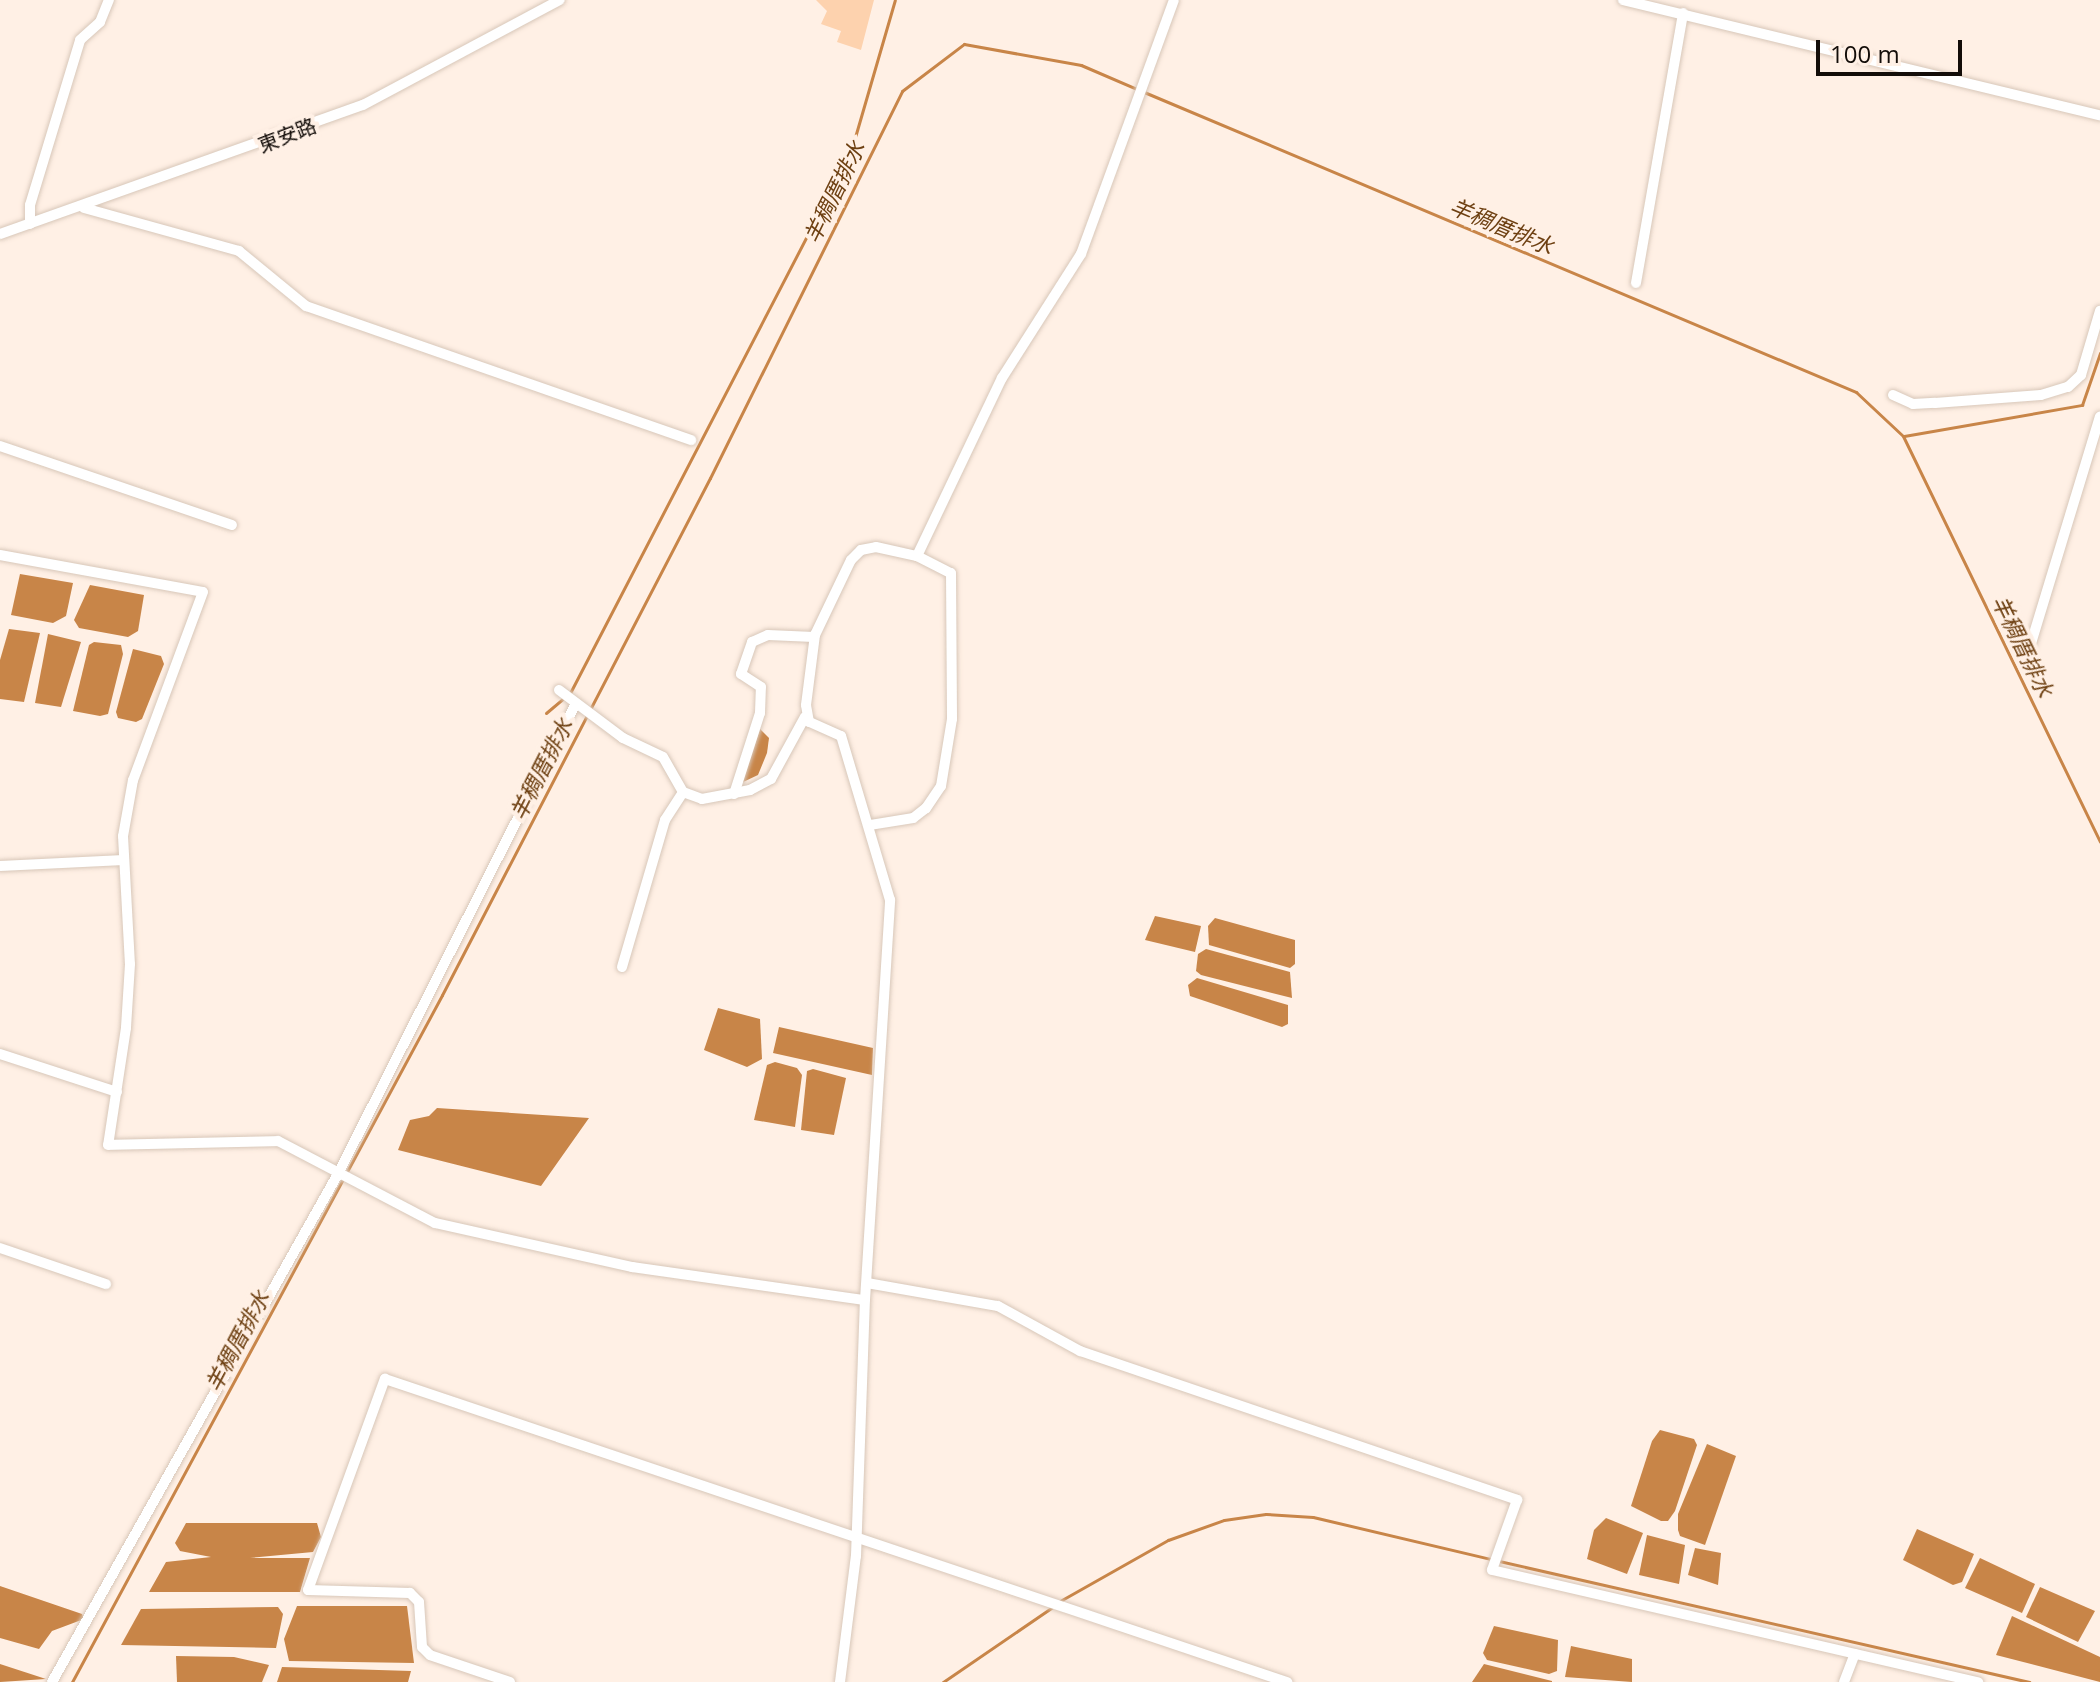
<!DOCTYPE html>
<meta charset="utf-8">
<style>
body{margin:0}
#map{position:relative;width:2100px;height:1682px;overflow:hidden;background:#fff0e5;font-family:"Open Sans","Noto Sans TC",sans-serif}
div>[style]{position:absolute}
.green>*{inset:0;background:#fdd2ae}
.water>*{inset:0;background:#c88548}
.stream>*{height:3px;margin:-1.5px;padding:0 1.5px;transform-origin:1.5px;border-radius:1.5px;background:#c88548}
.roads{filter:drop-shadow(0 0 2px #d8c7b9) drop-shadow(0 0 2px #d8c7b9)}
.minor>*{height:10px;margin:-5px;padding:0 5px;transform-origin:5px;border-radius:5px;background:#fff}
span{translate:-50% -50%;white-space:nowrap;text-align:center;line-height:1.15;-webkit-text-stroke:8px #fff0e5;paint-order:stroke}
.street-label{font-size:20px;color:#130d09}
.water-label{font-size:22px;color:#6e4012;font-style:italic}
.scale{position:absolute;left:1816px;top:40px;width:146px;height:36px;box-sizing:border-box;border:4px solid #130d09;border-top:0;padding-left:10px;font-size:24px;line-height:28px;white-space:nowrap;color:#130d09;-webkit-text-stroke:6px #fff0e5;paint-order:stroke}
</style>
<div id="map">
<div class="green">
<div style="clip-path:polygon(816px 0,874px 0,861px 50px,837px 42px,841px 31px,821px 24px,827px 11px)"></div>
</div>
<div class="water">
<div style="clip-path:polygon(20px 574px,73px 583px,66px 616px,53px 623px,11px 615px)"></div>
<div style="clip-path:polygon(90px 585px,144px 595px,138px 631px,128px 637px,79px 628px,74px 620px)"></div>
<div style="clip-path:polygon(9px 629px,40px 633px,24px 702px,0 699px,0 660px)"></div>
<div style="clip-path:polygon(48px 634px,81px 642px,61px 707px,35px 703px)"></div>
<div style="clip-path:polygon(94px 642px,121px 645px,123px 654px,108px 714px,100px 716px,73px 711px,89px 645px)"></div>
<div style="clip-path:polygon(133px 649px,161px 656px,164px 664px,142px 719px,136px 722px,118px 718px,116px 712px)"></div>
<div style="clip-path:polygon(760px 729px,769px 738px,767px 753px,758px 775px,741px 783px)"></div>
<div style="clip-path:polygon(1155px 916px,1201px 926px,1195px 952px,1145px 940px)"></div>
<div style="clip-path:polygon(1215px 918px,1295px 940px,1295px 964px,1290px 968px,1209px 945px,1208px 926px)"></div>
<div style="clip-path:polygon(1206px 949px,1290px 972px,1292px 998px,1201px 975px,1196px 971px,1198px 954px)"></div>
<div style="clip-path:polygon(1197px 978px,1288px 1005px,1288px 1024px,1282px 1027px,1190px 996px,1188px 985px)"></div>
<div style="clip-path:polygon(718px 1008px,760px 1019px,762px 1059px,747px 1067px,704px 1050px)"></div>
<div style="clip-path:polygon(779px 1027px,873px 1048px,872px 1075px,773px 1053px)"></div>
<div style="clip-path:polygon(775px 1062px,797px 1068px,802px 1075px,795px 1127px,754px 1120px,767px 1065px)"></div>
<div style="clip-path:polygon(813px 1069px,846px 1078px,834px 1135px,801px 1130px,807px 1071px)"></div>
<div style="clip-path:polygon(437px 1108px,589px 1118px,541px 1186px,398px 1150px,410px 1120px,429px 1116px)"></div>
<div style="clip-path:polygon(1660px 1430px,1694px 1439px,1697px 1445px,1675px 1511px,1668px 1521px,1661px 1521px,1631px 1506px,1652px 1441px)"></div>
<div style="clip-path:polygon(1707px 1444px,1736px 1456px,1705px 1545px,1680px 1536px,1678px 1530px,1678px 1514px)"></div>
<div style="clip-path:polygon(1606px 1518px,1643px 1533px,1627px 1574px,1587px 1559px,1594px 1530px)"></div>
<div style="clip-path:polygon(186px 1523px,317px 1523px,321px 1537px,313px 1552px,250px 1558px,310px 1558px,300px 1592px,149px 1592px,166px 1562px,211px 1557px,180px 1551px,175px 1543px)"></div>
<div style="clip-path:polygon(1917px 1529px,1974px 1554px,1962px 1582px,1953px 1585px,1903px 1560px)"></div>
<div style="clip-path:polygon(1647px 1535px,1685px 1545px,1679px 1584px,1639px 1575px)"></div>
<div style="clip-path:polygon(1695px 1548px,1721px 1553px,1718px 1585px,1688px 1575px)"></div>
<div style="clip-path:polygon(1980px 1558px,2035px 1584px,2022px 1613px,1965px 1588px)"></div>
<div style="clip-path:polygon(0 1586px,82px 1614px,84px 1619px,52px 1631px,39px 1649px,0 1638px)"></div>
<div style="clip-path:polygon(2040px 1587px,2095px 1611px,2078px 1642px,2026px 1617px)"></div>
<div style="clip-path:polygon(297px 1606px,407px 1606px,414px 1663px,289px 1661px,284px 1639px)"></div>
<div style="clip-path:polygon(278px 1607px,283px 1614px,276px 1648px,121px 1645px,141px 1609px)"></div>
<div style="clip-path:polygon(2012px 1616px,2100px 1657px,2100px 1682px,1996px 1655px)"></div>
<div style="clip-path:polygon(1494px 1626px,1558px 1640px,1557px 1671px,1549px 1674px,1487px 1660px,1483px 1653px)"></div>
<div style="clip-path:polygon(1571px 1646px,1632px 1659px,1632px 1682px,1565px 1677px)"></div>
<div style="clip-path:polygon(176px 1656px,234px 1657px,269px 1665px,262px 1682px,177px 1682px)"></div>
<div style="clip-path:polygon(0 1664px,46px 1679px,0 1682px)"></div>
<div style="clip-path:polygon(1484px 1664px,1552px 1681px,1552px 1682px,1472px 1682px)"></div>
<div style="clip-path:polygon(282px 1667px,411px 1671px,408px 1682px,277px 1682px)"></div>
</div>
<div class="stream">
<div style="left:1144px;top:92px;width:773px;rotate:22.85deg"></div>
<div style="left:1856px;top:392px;width:64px;rotate:43.1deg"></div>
<div style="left:1903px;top:436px;width:451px;rotate:64.1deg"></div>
<div style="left:1904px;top:436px;width:181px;rotate:-9.9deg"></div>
<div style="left:2082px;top:405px;width:55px;rotate:-70.9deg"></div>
<div style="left:570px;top:693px;width:611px;rotate:-62.6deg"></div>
<div style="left:851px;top:151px;width:157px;rotate:-73.8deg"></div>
<div style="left:546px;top:713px;width:23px;rotate:-40deg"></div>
<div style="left:1499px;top:1561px;width:544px;rotate:12.86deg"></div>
<div style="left:1060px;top:1601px;width:124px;rotate:-29.5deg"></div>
<div style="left:1168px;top:1540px;width:59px;rotate:-19.7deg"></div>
<div style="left:1224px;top:1520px;width:42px;rotate:-8.1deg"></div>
<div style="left:1266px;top:1514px;width:47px;rotate:3.7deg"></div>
<div style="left:1313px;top:1517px;width:183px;rotate:13.3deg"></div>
<div style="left:72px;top:1682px;width:780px;rotate:-61.69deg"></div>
<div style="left:442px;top:995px;width:582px;rotate:-62.6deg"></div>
<div style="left:710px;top:478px;width:432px;rotate:-63.6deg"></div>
<div style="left:902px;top:91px;width:78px;rotate:-37.2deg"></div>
<div style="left:964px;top:44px;width:119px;rotate:10.2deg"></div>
<div style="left:1081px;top:65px;width:61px;rotate:23.2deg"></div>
<div style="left:943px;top:1682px;width:135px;rotate:-34.4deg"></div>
</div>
<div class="roads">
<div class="minor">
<div style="left:1623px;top:0;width:491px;rotate:13.6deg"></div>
<div style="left:84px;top:208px;width:161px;rotate:15.5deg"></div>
<div style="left:239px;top:251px;width:87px;rotate:39.4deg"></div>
<div style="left:306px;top:306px;width:408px;rotate:19.2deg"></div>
<div style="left:30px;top:224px;width:19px;rotate:-90deg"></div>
<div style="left:30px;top:205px;width:172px;rotate:-73.1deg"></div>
<div style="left:80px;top:40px;width:27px;rotate:-42deg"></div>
<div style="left:100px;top:22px;width:24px;rotate:-68deg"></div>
<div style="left:0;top:234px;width:385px;rotate:-19.6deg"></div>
<div style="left:363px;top:105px;width:223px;rotate:-28.1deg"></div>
<div style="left:1636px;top:283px;width:274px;rotate:-80.1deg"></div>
<div style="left:1893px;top:395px;width:22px;rotate:24deg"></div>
<div style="left:1913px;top:404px;width:22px;rotate:-3deg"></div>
<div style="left:1935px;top:403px;width:106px;rotate:-4.3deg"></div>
<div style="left:2041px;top:395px;width:28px;rotate:-17deg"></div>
<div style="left:2068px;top:387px;width:18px;rotate:-43deg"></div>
<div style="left:2081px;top:375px;width:67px;rotate:-73.5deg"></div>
<div style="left:0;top:446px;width:245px;rotate:18.8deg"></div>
<div style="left:0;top:555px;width:206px;rotate:10.3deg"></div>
<div style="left:203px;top:592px;width:201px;rotate:110.4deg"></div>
<div style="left:133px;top:780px;width:57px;rotate:100.1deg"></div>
<div style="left:123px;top:836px;width:128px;rotate:86.9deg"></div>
<div style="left:130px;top:964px;width:64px;rotate:93.6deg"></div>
<div style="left:126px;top:1028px;width:118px;rotate:98.7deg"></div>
<div style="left:108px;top:1145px;width:170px;rotate:-1.3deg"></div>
<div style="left:278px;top:1141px;width:177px;rotate:27.6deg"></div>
<div style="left:435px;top:1223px;width:202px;rotate:12.6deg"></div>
<div style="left:632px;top:1267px;width:235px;rotate:8.1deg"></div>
<div style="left:917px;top:556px;width:197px;rotate:-64.5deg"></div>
<div style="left:1002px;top:378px;width:147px;rotate:-57.5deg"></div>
<div style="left:1081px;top:254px;width:270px;rotate:-69.9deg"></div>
<div style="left:2029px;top:650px;width:244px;rotate:-73.1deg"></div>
<div style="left:559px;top:690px;width:80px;rotate:36.9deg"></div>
<div style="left:623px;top:738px;width:44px;rotate:25.4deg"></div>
<div style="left:663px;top:757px;width:40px;rotate:60.3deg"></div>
<div style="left:683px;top:792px;width:20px;rotate:20deg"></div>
<div style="left:702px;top:799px;width:49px;rotate:-10.6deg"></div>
<div style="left:750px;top:790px;width:24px;rotate:-28deg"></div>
<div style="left:771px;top:779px;width:71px;rotate:-61.3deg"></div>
<div style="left:734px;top:794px;width:85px;rotate:-72.2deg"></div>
<div style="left:760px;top:713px;width:26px;rotate:-88deg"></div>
<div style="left:761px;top:687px;width:24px;rotate:-147deg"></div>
<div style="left:741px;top:674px;width:34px;rotate:-71deg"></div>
<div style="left:752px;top:642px;width:17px;rotate:-24deg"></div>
<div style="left:768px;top:635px;width:46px;rotate:2.5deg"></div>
<div style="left:0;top:866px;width:124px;rotate:-2.8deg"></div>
<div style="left:622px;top:967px;width:153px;rotate:-73.7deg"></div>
<div style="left:665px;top:820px;width:33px;rotate:-57deg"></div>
<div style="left:0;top:1054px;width:123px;rotate:18deg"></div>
<div style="left:0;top:1248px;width:112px;rotate:18.8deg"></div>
<div style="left:867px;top:1283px;width:133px;rotate:10deg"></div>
<div style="left:998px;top:1306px;width:94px;rotate:28.8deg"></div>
<div style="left:1080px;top:1351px;width:462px;rotate:18.8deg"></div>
<div style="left:1517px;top:1500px;width:74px;rotate:109.7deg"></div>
<div style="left:1492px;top:1570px;width:499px;rotate:13deg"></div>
<div style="left:52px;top:1682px;width:585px;rotate:-60.63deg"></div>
<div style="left:339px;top:1172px;width:525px;rotate:-63.19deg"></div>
<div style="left:510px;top:1682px;width:84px;rotate:-161.4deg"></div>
<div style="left:430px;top:1655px;width:11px;rotate:-135deg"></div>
<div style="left:422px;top:1647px;width:45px;rotate:-93.8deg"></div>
<div style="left:419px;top:1602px;width:13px;rotate:-135deg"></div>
<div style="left:410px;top:1593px;width:102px;rotate:-178.3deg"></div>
<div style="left:308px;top:1590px;width:225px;rotate:-70deg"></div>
<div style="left:385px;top:1379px;width:952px;rotate:18.57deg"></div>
<div style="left:840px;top:1682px;width:127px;rotate:-82.8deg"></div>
<div style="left:856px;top:1556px;width:256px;rotate:-88deg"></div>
<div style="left:865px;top:1300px;width:401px;rotate:-86.4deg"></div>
<div style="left:890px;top:900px;width:171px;rotate:-106.6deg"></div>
<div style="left:841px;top:736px;width:35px;rotate:-156deg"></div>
<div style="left:809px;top:722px;width:17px;rotate:-100deg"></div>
<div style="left:806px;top:705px;width:71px;rotate:-82.7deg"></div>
<div style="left:815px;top:635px;width:83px;rotate:-64.4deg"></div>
<div style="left:851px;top:560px;width:14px;rotate:-45deg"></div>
<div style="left:861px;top:550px;width:15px;rotate:-11deg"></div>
<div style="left:876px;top:547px;width:42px;rotate:12.4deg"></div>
<div style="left:917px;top:556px;width:38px;rotate:27deg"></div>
<div style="left:951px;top:573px;width:146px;rotate:89.6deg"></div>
<div style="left:952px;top:719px;width:68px;rotate:99.3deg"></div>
<div style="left:941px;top:786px;width:27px;rotate:124deg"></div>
<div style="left:926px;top:808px;width:16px;rotate:142deg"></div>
<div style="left:913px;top:818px;width:44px;rotate:170.8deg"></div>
<div style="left:1844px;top:1682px;width:30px;rotate:-69deg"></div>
</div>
</div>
<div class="street-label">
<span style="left:287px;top:135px;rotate:-21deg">東安路</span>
</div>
<div class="water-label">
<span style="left:834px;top:192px;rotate:-64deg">羊稠厝排水</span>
<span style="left:1502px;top:226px;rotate:23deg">羊稠厝排水</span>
<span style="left:2023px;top:646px;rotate:64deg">羊稠厝排水</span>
<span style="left:541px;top:769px;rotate:-63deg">羊稠厝排水</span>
<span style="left:237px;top:1341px;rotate:-62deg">羊稠厝排水</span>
</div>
<div class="scale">100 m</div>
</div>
